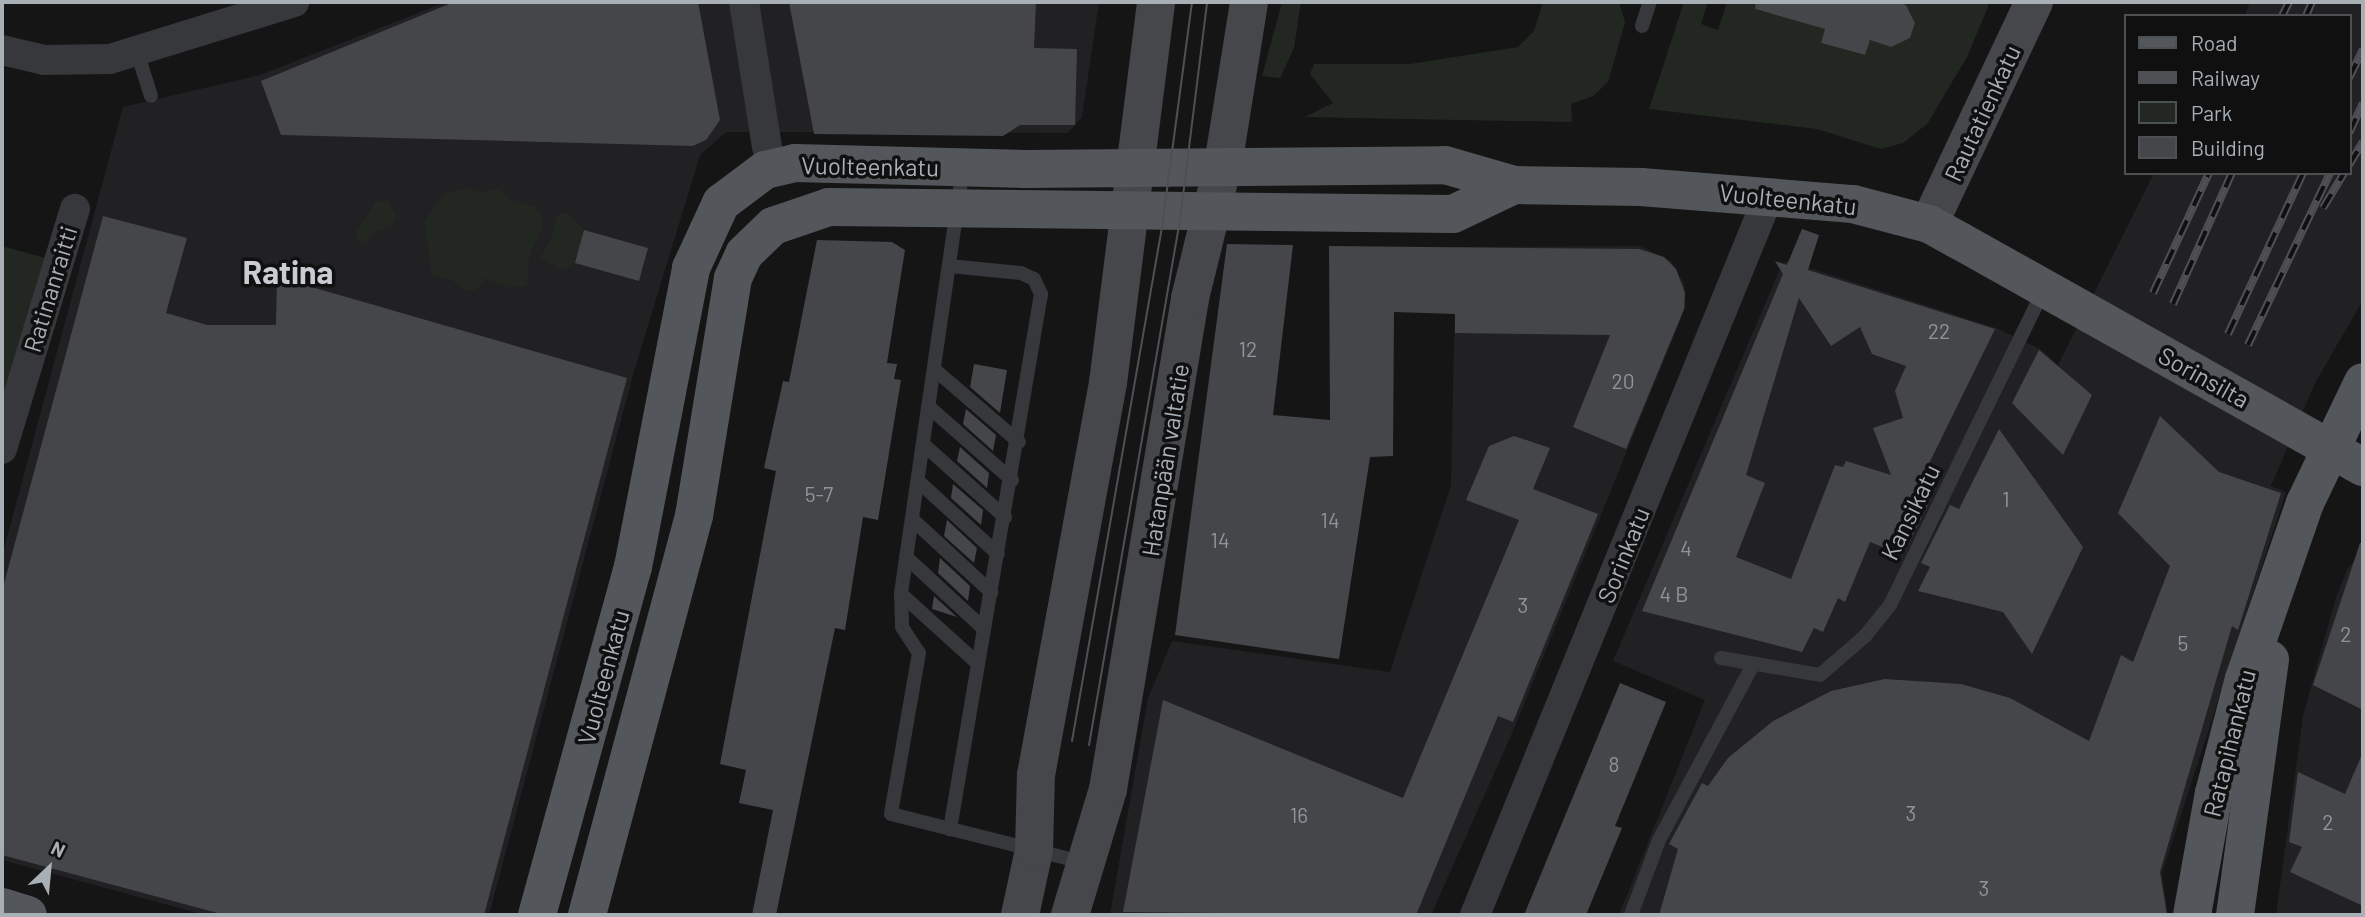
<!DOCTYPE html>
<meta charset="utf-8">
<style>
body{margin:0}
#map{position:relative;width:2365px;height:917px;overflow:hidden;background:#151516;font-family:Barlow,sans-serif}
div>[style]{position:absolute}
.built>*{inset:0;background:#212123}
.green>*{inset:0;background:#222821}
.building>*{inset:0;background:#444649}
.lane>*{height:14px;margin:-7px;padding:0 7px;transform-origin:7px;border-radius:7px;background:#36383b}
.street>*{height:30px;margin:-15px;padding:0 15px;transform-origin:15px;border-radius:15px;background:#36383b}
.secondary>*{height:38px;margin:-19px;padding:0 19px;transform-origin:19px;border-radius:19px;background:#45474b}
.primary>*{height:38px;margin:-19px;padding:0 19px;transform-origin:19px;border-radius:19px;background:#53565a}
.tram>*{height:2px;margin:-1px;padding:0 1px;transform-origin:1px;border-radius:1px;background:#4e5054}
.rail>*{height:8px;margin-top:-4px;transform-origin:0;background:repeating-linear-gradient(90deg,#101011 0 16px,#4e5054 0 32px);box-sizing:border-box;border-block:2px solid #4e5054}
span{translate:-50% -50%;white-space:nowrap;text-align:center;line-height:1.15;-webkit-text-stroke:7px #101011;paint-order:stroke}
.number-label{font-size:21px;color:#8f959a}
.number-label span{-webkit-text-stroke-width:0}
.street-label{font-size:24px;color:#a8afb5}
.district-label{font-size:32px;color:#c9cdd2;font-weight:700}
.frame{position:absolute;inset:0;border:4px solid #a8afb5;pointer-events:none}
.legend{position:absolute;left:2124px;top:14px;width:228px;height:161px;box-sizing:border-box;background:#101011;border:2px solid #4d5053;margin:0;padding:9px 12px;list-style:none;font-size:21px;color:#a8afb5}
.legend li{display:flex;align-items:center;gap:14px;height:35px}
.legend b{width:35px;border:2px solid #4d5053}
.north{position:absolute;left:14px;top:833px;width:70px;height:70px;-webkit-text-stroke:5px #101011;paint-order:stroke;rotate:26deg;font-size:19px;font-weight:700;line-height:28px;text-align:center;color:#a8afb5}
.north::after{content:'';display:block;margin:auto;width:24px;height:32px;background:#a8afb5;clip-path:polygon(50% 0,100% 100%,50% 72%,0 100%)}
</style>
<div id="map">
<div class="built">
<div style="clip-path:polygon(446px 2px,1099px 2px,1082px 117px,1068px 133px,726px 132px,700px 155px,633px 375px,489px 915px,205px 915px,2px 860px,2px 556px,123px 107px,260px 75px)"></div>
<div style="clip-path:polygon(2250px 2px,2363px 2px,2363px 300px,2315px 383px,2271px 486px,2286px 492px,2162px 873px,2168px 915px,1619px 915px,1705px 700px,1613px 661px,1782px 264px,1788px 261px,1996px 328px,2040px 349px,2058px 365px,2154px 173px,2349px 173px,2349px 16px,2245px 16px)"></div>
<div style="clip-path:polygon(1640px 246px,1671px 261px,1684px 283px,1686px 306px,1513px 731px,1431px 915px,1110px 915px,1148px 698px,1172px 641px,1390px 672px,1451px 485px,1456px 247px)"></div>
<div style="clip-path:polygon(2363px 550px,2363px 915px,2276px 915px,2303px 716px,2336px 597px,2348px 568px)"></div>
</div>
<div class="green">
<div style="clip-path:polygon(1282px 2px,1301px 2px,1294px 48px,1280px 78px,1262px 76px)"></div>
<div style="clip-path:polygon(1543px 2px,1619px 2px,1625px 22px,1608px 82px,1593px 96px,1571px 104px,1572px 122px,1305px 117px,1333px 103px,1310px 74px,1314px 64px,1410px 64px,1518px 47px,1534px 31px)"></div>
<div style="clip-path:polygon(1684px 2px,1708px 2px,1701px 24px,1718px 30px,1727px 2px,1762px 2px,1759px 11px,1826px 27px,1821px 43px,1864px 55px,1870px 40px,1888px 46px,1910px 38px,1915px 23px,1909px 10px,1896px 2px,1990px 2px,1967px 57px,1927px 124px,1903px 143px,1881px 149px,1817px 129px,1649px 109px)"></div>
<div style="clip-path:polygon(466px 188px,479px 192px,500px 189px,507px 198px,535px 207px,541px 216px,543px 224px,529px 257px,527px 285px,510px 288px,485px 278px,477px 290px,468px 291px,450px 279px,432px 275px,424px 222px,445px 193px)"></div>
<div style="clip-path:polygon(376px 201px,388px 201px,397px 216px,392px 225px,375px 232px,364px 244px,358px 242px,356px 232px)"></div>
<div style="clip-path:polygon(566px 212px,584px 230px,575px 263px,563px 270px,540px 258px,552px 237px,556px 216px)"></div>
<div style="clip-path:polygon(2px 246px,45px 258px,2px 421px)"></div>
</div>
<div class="building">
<div style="clip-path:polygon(454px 2px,698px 2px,720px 120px,706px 140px,693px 146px,281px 135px,261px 81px)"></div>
<div style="clip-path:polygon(789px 2px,1036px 2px,1034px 48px,1077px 49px,1075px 125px,1020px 125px,1003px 136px,814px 134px)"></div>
<div style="clip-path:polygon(1756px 2px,1896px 2px,1906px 5px,1915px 23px,1910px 38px,1891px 47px,1870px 40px,1865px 55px,1821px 43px,1825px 29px,1755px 9px)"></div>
<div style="clip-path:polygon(103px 216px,187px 238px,166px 313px,207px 325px,276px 325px,277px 277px,627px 378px,484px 915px,225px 915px,2px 855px,2px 591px)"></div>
<div style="clip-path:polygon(evenodd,1802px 229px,1819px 235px,1808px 270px,1995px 329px,1917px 488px,1932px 496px,1903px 555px,1870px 542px,1845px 602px,1838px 598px,1823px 632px,1814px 628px,1802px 652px,1642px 611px,1783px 274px,1775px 261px,1787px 265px,1802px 229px,1799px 298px,1831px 346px,1860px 327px,1872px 354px,1906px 366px,1895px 391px,1903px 418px,1873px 428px,1891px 475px,1846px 461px,1843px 467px,1835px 465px,1791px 579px,1736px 557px,1765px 483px,1746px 475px,1799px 298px)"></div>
<div style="clip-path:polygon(584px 230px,648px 248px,639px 281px,575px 263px)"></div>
<div style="clip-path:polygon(817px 240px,892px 242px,905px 250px,887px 363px,897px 364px,894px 379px,901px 380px,878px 520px,863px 517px,845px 630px,835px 628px,776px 915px,752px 915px,773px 810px,739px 803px,746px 770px,720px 764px,776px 471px,764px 468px,783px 381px,789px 382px)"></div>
<div style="clip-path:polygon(1227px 244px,1293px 245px,1273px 415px,1330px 420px,1329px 246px,1639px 249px,1664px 257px,1676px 269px,1685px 293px,1684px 309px,1626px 449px,1573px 427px,1610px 335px,1455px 333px,1455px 314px,1394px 312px,1393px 456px,1370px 457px,1339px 659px,1175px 635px)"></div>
<div style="clip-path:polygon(2039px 350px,2092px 395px,2063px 455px,2012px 403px)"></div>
<div style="clip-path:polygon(974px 364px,1007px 370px,1000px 413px,970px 387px)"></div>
<div style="clip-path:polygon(966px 409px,996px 435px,993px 451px,963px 424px)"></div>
<div style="clip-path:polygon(2160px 416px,2219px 472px,2281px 493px,2238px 630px,2232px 626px,2160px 872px,2167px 915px,1659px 915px,1678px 849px,1669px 844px,1702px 783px,1708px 786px,1728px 758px,1773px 721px,1831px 691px,1885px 679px,1961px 684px,2010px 698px,2089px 741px,2121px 655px,2133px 662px,2170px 566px,2118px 513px)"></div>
<div style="clip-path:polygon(1999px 429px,2083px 547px,2032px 654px,2003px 612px,1918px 591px,1930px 567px,1921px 563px,1950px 505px,1959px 509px)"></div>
<div style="clip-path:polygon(1514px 436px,1550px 448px,1533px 489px,1598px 514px,1513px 722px,1498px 716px,1416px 915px,1123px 912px,1163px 700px,1403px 798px,1519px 520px,1466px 500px,1489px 446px)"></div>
<div style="clip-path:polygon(960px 447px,989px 473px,987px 488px,957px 461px)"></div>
<div style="clip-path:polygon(953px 484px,983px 510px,981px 525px,951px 498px)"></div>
<div style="clip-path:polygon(947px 520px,977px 548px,974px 563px,944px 536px)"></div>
<div style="clip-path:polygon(2360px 543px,2363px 543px,2363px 710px,2313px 685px)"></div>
<div style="clip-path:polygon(940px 558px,970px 586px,968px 601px,938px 573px)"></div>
<div style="clip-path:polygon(934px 596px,957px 617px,932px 609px)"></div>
<div style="clip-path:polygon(1620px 683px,1666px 702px,1615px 826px,1622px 828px,1586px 915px,1524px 915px)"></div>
<div style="clip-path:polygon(2363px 752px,2363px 906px,2290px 872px,2302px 847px,2289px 842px,2298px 772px,2345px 794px)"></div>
</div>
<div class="lane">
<div style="left:1642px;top:26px;width:25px;rotate:-72deg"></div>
<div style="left:137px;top:52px;width:46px;rotate:72.3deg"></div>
<div style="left:963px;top:168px;width:430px;rotate:98.3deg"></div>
<div style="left:901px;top:594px;width:33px;rotate:88deg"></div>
<div style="left:902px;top:627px;width:31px;rotate:57deg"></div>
<div style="left:919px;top:653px;width:163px;rotate:99.9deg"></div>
<div style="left:891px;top:814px;width:197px;rotate:14.1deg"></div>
<div style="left:949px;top:266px;width:72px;rotate:5.6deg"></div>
<div style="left:1021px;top:273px;width:14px;rotate:25deg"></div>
<div style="left:1034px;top:279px;width:17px;rotate:65deg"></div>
<div style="left:1041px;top:294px;width:543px;rotate:99.65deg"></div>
<div style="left:934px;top:369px;width:112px;rotate:40.7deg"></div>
<div style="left:928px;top:406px;width:112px;rotate:41.4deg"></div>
<div style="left:923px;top:444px;width:110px;rotate:41.7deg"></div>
<div style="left:918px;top:481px;width:108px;rotate:42.4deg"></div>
<div style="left:912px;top:519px;width:108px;rotate:42.7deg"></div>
<div style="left:906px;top:557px;width:106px;rotate:42.7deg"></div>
<div style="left:901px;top:594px;width:103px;rotate:42.2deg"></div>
<div style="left:1721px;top:658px;width:100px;rotate:9.7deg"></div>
<div style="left:1820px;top:675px;width:60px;rotate:-40.9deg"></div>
<div style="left:1865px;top:636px;width:40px;rotate:-51deg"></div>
<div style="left:1890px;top:605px;width:349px;rotate:-64deg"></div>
<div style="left:1631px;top:915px;width:80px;rotate:-69.5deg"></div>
<div style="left:1659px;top:840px;width:199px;rotate:-61.8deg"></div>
</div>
<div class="street">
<div style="left:744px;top:2px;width:147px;rotate:81deg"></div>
<div style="left:2px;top:50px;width:43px;rotate:13.4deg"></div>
<div style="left:44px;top:60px;width:66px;rotate:-0.9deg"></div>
<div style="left:110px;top:59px;width:193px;rotate:-17.2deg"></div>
<div style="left:2px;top:449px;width:251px;rotate:-73.1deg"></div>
<div style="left:1475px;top:915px;width:778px;rotate:-67.79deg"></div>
</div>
<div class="secondary">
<div style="left:1929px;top:224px;width:246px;rotate:-64.7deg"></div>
<div style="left:1020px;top:915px;width:66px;rotate:-77.8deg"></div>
<div style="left:1034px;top:850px;width:75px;rotate:-88.5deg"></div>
<div style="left:1036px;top:775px;width:399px;rotate:-79.6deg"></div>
<div style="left:1108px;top:383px;width:384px;rotate:-82.8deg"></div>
<div style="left:1070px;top:915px;width:132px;rotate:-73.2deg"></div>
<div style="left:1108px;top:789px;width:498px;rotate:-80.5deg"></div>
<div style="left:1190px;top:298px;width:137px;rotate:-76.1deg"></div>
<div style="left:1223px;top:165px;width:165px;rotate:-80.9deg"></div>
</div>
<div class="primary">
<div style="left:2px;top:907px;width:27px;rotate:17deg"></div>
<div style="left:537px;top:915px;width:361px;rotate:-74.6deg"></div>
<div style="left:633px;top:567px;width:305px;rotate:-79deg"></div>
<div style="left:691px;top:268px;width:72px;rotate:-65.2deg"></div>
<div style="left:721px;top:203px;width:55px;rotate:-36.9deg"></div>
<div style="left:765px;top:170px;width:31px;rotate:-13deg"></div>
<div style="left:795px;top:163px;width:230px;rotate:1.5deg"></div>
<div style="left:1025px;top:169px;width:420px;rotate:-0.5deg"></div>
<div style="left:1445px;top:165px;width:72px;rotate:16.2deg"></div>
<div style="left:1514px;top:185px;width:127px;rotate:0.9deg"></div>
<div style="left:1641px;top:187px;width:213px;rotate:4.6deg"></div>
<div style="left:1853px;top:204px;width:79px;rotate:14.7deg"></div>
<div style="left:1929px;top:224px;width:35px;rotate:29deg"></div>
<div style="left:1960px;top:241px;width:462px;rotate:29.3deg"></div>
<div style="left:587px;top:915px;width:413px;rotate:-75deg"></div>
<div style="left:694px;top:516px;width:241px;rotate:-80.7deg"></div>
<div style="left:733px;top:278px;width:26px;rotate:-65deg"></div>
<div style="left:744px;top:254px;width:40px;rotate:-44deg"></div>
<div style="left:773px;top:226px;width:59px;rotate:-18.7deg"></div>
<div style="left:829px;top:207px;width:624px;rotate:0.64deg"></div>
<div style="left:1453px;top:214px;width:68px;rotate:-25.4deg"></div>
<div style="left:2192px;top:915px;width:124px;rotate:-79.8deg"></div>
<div style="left:2214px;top:793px;width:118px;rotate:-75.3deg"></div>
<div style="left:2244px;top:679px;width:186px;rotate:-70.9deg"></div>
<div style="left:2305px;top:503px;width:134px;rotate:-64.4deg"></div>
<div style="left:2235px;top:915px;width:258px;rotate:-82.2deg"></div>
</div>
<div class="tram">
<div style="left:1072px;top:741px;width:522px;rotate:-80.07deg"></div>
<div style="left:1162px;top:227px;width:227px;rotate:-82.4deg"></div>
<div style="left:1089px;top:745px;width:533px;rotate:-80.17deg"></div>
<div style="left:1180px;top:220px;width:220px;rotate:-82.9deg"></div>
</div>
<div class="rail">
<div style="left:2282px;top:16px;width:16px;rotate:-63deg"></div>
<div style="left:2306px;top:16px;width:15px;rotate:-67deg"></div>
<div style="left:2349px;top:78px;width:32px;rotate:-64deg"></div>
<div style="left:2349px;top:133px;width:33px;rotate:-65deg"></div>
<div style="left:2349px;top:165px;width:27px;rotate:-59deg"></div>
<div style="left:2323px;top:208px;width:41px;rotate:-59deg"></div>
<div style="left:2153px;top:293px;width:132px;rotate:-65deg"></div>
<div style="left:2173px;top:304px;width:144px;rotate:-65.8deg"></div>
<div style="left:2228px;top:334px;width:178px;rotate:-65deg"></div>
<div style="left:2248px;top:345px;width:191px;rotate:-64.5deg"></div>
</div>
<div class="number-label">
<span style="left:1939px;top:331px">22</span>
<span style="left:1248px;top:349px">12</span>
<span style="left:1623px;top:381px">20</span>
<span style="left:819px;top:494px">5-7</span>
<span style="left:2006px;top:499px">1</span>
<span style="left:1330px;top:520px">14</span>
<span style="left:1220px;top:540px">14</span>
<span style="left:1686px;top:548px">4</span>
<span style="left:1674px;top:594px">4 B</span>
<span style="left:1523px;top:605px">3</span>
<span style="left:2346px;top:634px">2</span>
<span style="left:2183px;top:643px">5</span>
<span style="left:1614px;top:764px">8</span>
<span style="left:1911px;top:813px">3</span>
<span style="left:1299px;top:815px">16</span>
<span style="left:2328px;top:822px">2</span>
<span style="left:1984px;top:888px">3</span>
</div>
<div class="street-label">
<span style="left:1982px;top:113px;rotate:-65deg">Rautatienkatu</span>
<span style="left:870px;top:166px;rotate:1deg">Vuolteenkatu</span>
<span style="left:1788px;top:199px;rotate:6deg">Vuolteenkatu</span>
<span style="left:50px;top:289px;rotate:-73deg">Ratinanraitti</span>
<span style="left:2204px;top:377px;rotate:29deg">Sorinsilta</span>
<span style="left:1165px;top:460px;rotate:-81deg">Hatanpään valtatie</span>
<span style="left:1910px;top:512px;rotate:-64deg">Kansikatu</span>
<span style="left:1623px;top:555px;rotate:-68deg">Sorinkatu</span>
<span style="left:603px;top:677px;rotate:-75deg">Vuolteenkatu</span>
<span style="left:2229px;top:743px;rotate:-76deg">Ratapihankatu</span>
</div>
<div class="district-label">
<span style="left:288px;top:271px">Ratina</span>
</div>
<div class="frame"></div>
<ul class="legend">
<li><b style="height:9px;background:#53565a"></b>Road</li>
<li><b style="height:9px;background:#4e5054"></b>Railway</li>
<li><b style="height:19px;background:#222821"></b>Park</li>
<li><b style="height:19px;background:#444649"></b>Building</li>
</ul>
<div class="north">N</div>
</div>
